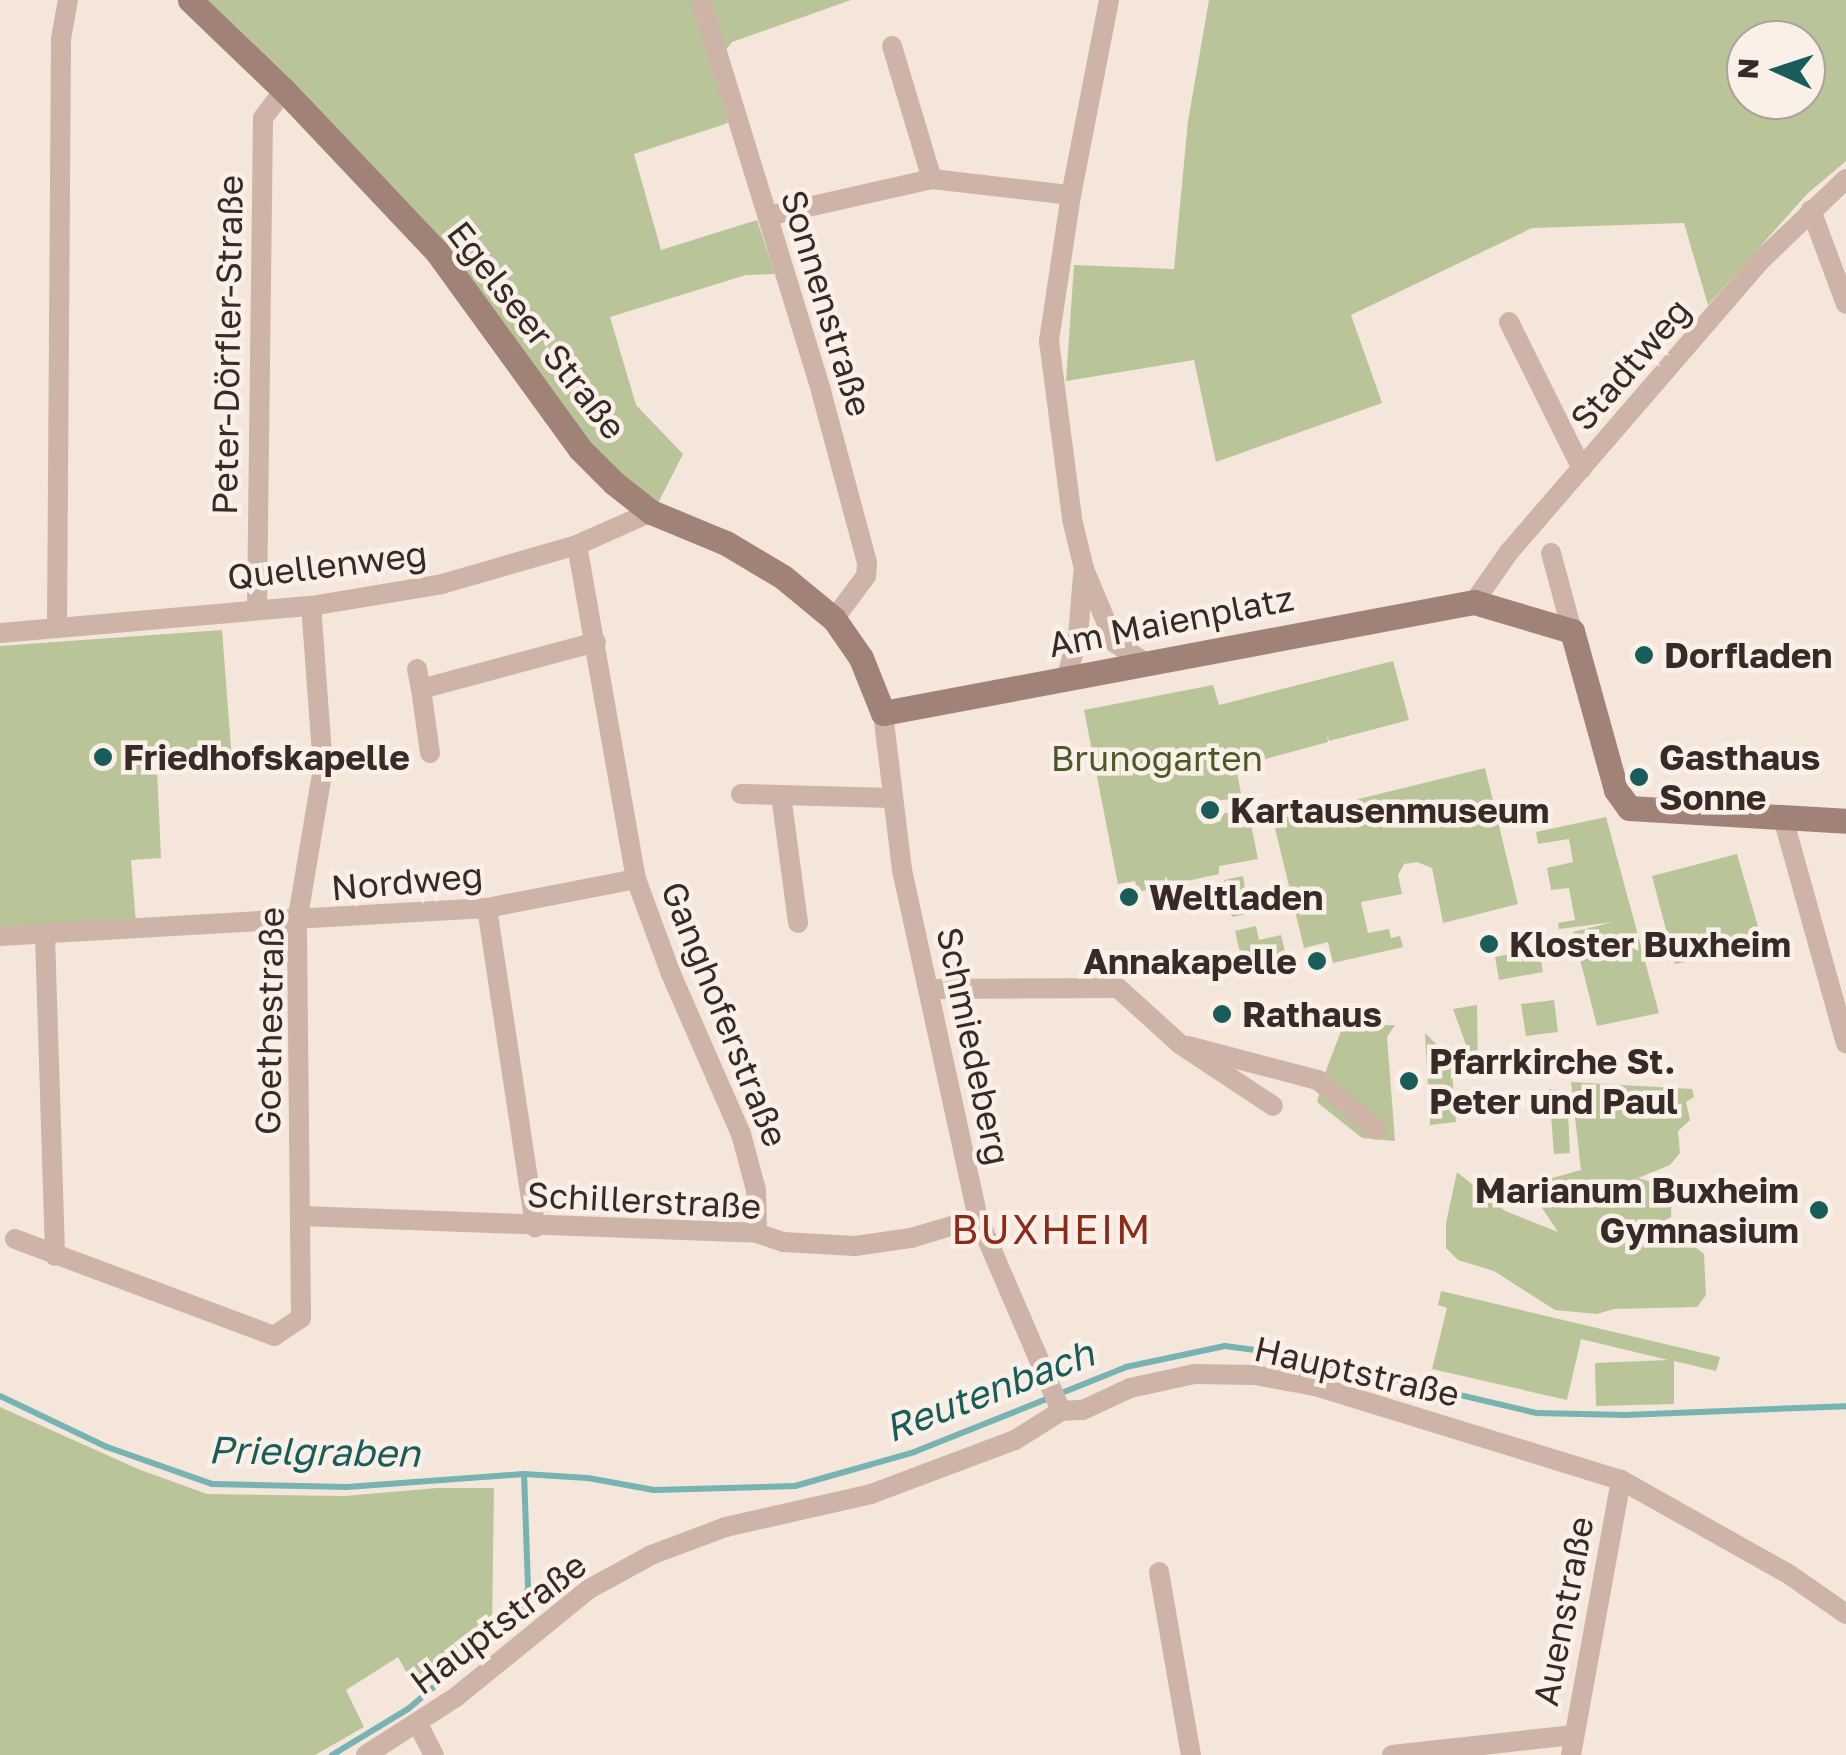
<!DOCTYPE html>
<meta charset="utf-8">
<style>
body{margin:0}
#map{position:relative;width:1846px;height:1755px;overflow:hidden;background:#f4e6db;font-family:"Golos Text",sans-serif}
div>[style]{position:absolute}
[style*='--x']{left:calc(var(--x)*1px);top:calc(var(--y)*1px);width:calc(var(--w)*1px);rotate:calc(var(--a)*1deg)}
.green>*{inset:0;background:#bac499}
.stream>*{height:6px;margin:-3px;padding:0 3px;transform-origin:3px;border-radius:3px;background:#77b3b0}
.street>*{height:20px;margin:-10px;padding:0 10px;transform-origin:10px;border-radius:10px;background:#cdb4a6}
.secondary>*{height:25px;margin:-12.5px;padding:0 12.5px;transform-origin:12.5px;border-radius:12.5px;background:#a18277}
.dots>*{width:28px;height:28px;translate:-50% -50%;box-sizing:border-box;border:5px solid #fbf0e7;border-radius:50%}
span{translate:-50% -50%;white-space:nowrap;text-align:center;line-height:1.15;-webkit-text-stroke:9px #fbf0e7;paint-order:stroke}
.street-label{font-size:35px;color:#382b27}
.poi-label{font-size:35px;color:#382b27;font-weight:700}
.left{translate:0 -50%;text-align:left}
.right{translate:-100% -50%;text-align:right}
.park-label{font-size:35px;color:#4b5829}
.water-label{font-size:38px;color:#195d5b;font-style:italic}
.quarter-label{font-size:40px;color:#8d2b1a;letter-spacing:2.5px}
.north{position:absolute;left:1726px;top:20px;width:100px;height:100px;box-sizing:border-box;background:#fbf0e7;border:2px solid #ada19a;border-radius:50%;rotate:273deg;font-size:28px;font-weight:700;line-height:40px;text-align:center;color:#382b27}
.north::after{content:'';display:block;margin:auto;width:35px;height:45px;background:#195d5b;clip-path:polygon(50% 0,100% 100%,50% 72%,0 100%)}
</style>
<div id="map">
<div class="green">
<i style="clip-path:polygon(208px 0,695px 0,728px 123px,634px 154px,661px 250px,757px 220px,775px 274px,746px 275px,610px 317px,636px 405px,683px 454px,657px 505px,587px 444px,450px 251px,295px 83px)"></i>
<i style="clip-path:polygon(707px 0,851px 0,732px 42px,722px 55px)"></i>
<i style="clip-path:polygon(evenodd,1209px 0,1846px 0,1846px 161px,1807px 194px,1708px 305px,1684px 223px,1532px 228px,1351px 315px,1382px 403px,1216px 462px,1194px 360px,1066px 381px,1074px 265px,1174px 269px,1188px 121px,1209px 0,1806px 40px,1806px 100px,1746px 100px,1746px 40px,1806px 40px)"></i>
<i style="clip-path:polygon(222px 630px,232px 761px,157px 769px,161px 858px,131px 860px,136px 924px,0 929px,0 646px)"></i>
<i style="clip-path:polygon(1393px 661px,1409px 720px,1329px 741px,1327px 733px,1328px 742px,1236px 767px,1242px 799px,1199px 801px,1203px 824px,1221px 821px,1220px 814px,1248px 809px,1258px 859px,1219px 866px,1219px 874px,1137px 892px,1135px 881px,1118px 884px,1084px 710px,1213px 685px,1219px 705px)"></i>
<i style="clip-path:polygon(1485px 768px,1518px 904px,1443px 923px,1432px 868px,1417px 862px,1404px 864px,1398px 875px,1402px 894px,1361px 902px,1368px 933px,1389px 929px,1391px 938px,1400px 936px,1403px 947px,1333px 963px,1328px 942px,1304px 948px,1273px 820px)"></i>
<i style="clip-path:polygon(1606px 817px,1659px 1013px,1597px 1026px,1573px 932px,1613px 922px,1559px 929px,1558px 923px,1575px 920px,1569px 888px,1551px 890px,1547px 868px,1573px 862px,1569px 839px,1538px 844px,1536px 832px)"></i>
<i style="clip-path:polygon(1737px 854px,1764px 947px,1675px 964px,1652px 876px)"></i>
<i style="clip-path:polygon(1243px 876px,1246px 893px,1269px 888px,1273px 908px,1232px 917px,1224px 880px)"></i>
<i style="clip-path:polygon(1256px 926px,1259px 940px,1281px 935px,1286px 956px,1243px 966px,1235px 931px)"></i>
<i style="clip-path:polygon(1539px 949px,1543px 972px,1499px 980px,1495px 957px)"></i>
<i style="clip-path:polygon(1554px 1000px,1558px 1032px,1526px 1036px,1521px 1004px)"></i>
<i style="clip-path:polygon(1477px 1005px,1478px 1078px,1453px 1009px)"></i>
<i style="clip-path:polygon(1395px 1025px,1387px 1037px,1395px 1141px,1362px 1138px,1317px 1102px,1325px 1073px,1343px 1026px)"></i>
<i style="clip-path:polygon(1425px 1033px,1451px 1059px,1456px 1122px,1430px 1125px)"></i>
<i style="clip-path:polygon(1571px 1082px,1692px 1089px,1694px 1097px,1686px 1102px,1690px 1120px,1678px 1131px,1680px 1153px,1670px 1165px,1638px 1178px,1651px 1182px,1663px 1176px,1672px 1193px,1671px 1217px,1662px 1222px,1670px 1240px,1681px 1236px,1704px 1254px,1706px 1295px,1697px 1307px,1614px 1309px,1597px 1314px,1555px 1310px,1494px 1271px,1458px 1260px,1446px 1248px,1446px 1223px,1457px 1172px,1505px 1211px,1558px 1232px,1527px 1185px,1581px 1170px)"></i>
<i style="clip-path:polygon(1549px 1089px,1567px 1093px,1570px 1153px,1554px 1154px)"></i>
<i style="clip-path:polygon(1441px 1291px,1720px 1357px,1716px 1371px,1674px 1361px,1674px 1404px,1596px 1406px,1595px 1363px,1668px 1360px,1581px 1339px,1567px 1400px,1432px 1369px,1447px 1308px,1438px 1305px)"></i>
<i style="clip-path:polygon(0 1407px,138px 1469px,207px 1494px,345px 1496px,437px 1488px,494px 1488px,492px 1628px,414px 1686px,398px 1657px,346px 1690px,364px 1727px,315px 1755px,0 1755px)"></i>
</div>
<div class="stream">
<i style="--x:0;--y:1396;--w:119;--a:25.5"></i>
<i style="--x:107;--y:1447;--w:111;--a:19.4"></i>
<i style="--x:212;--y:1484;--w:135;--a:1.3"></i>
<i style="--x:347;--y:1487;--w:177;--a:-4.2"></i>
<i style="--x:332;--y:1755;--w:89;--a:-31.2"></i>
<i style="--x:408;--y:1709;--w:147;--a:-40.3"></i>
<i style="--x:520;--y:1614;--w:28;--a:-73"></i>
<i style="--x:528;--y:1587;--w:113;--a:-92"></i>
<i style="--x:524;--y:1474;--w:64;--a:3.6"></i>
<i style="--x:588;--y:1478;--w:67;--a:10.3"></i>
<i style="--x:654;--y:1490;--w:141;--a:-1.6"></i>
<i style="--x:795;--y:1486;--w:124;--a:-15.9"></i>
<i style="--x:914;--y:1452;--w:228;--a:-21.8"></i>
<i style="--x:1126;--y:1367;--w:101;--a:-12"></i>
<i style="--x:1225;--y:1346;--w:61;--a:7.6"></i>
<i style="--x:1285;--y:1354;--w:259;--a:13.2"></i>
<i style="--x:1537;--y:1413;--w:88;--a:1.3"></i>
<i style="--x:1625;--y:1415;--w:221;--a:-2.3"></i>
</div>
<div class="street">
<i style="--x:701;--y:0;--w:409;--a:72.9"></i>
<i style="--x:821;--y:391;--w:178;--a:75"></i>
<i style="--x:867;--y:563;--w:13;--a:94"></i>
<i style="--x:866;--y:576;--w:54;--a:126.7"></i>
<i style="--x:1109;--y:0;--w:199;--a:101"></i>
<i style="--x:1071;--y:195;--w:148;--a:98.6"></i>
<i style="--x:1049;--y:341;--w:179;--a:82.6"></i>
<i style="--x:1072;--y:519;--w:51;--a:76.5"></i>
<i style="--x:1084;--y:569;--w:80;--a:67.3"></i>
<i style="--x:1115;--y:643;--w:33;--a:33"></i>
<i style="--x:892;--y:46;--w:139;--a:73.3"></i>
<i style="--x:1811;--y:210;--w:100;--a:69.6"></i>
<i style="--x:768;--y:216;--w:168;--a:-12.7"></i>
<i style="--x:932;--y:179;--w:140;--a:6.6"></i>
<i style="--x:1509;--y:322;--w:164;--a:63.6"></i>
<i style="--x:577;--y:545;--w:339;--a:80"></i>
<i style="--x:636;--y:879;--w:101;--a:69.8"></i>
<i style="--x:671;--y:974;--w:175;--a:66.4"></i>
<i style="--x:741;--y:1134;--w:58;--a:75"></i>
<i style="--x:756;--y:1190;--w:43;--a:88.7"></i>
<i style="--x:1551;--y:553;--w:81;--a:74.9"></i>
<i style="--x:1474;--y:602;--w:61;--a:-55"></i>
<i style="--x:1509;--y:552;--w:387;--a:-49.2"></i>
<i style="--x:1762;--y:259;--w:116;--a:-43.6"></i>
<i style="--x:257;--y:608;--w:490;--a:-89.3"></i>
<i style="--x:263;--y:118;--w:35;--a:-53"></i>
<i style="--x:57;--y:627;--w:588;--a:-89.61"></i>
<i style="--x:61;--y:39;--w:40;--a:-80"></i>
<i style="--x:0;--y:633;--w:312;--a:-5"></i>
<i style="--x:311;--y:606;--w:133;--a:-9.5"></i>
<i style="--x:442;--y:584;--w:141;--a:-16.1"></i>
<i style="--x:577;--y:545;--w:81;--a:-24"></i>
<i style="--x:417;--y:669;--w:20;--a:79"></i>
<i style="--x:1067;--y:676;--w:41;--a:-74.6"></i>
<i style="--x:1078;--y:636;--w:61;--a:-85.3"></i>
<i style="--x:883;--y:713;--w:158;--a:83.1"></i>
<i style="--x:902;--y:870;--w:356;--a:77.7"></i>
<i style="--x:978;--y:1218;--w:210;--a:66.7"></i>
<i style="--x:430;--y:753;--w:65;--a:-98"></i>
<i style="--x:421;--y:689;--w:181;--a:-15"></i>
<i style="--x:741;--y:794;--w:151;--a:1.5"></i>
<i style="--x:781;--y:795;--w:129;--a:82.4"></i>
<i style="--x:1783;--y:818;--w:234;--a:74.4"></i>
<i style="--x:487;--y:908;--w:323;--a:81.4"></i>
<i style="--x:45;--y:935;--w:321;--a:88.2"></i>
<i style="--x:0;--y:936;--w:488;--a:-3.3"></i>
<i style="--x:487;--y:908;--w:152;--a:-11"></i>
<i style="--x:930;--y:989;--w:188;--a:-0.3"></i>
<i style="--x:1118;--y:988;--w:85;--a:42.1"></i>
<i style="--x:1181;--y:1045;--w:110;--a:33.5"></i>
<i style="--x:1188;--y:1046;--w:134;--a:14.7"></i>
<i style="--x:1318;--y:1080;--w:77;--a:40.3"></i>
<i style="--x:302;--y:1216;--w:455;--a:2.1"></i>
<i style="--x:757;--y:1233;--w:28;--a:19"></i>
<i style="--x:783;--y:1242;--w:72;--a:3.2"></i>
<i style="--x:855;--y:1246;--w:57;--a:-8.1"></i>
<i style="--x:911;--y:1238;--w:70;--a:-16.6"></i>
<i style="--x:15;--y:1239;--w:277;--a:20.5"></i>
<i style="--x:274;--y:1336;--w:32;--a:-34"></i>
<i style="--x:301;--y:1318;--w:396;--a:-90.6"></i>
<i style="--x:297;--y:922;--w:156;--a:-80.4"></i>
<i style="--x:323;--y:768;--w:162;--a:-94.2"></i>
<i style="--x:1159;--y:1572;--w:186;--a:80.1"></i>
<i style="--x:418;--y:1724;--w:35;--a:63"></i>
<i style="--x:366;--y:1755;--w:107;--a:-32.8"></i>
<i style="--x:456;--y:1697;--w:171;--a:-39.1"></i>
<i style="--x:589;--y:1589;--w:71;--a:-28.7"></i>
<i style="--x:651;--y:1555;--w:80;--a:-20.5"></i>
<i style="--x:726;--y:1527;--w:149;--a:-12.8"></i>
<i style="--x:871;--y:1494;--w:154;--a:-20.6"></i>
<i style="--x:1015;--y:1440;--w:54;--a:-32.2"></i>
<i style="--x:1061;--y:1411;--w:22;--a:-3"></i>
<i style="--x:1083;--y:1410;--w:52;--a:-25.1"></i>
<i style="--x:1130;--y:1388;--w:66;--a:-12.3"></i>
<i style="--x:1194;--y:1374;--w:61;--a:0.9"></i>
<i style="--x:1255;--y:1375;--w:61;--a:10.4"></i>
<i style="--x:1315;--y:1386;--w:320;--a:17.1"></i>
<i style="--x:1621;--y:1480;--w:190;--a:29.3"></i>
<i style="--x:1787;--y:1573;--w:72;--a:34.8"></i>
<i style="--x:1392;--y:1755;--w:181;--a:-6.3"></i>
<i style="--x:1571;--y:1755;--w:280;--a:-79.7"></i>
</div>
<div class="secondary">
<i style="--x:190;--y:0;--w:130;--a:43.8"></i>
<i style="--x:284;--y:90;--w:223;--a:46.6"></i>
<i style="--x:437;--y:252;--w:243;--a:54"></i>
<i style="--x:580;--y:449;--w:48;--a:45"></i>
<i style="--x:614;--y:483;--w:47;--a:38.1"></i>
<i style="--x:651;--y:512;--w:81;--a:22.5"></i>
<i style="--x:726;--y:543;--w:66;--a:30.8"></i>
<i style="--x:783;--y:577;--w:66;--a:39.5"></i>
<i style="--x:834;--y:619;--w:47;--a:55.3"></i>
<i style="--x:861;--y:658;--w:59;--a:68.2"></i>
<i style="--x:883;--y:713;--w:601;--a:-10.64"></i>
<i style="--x:1474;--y:602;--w:102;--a:16.5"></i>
<i style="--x:1572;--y:631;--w:165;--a:74.5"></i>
<i style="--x:1616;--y:790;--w:22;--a:54"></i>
<i style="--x:1629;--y:808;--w:217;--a:3.4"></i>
</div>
<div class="dots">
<i style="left:1644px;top:655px;background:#195d5b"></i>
<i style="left:103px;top:757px;background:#195d5b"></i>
<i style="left:1639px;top:777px;background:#195d5b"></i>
<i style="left:1210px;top:810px;background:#195d5b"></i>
<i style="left:1129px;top:897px;background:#195d5b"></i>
<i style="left:1489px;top:944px;background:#195d5b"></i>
<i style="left:1317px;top:961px;background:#195d5b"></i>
<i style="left:1222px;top:1014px;background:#195d5b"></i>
<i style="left:1409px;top:1081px;background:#195d5b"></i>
<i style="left:1819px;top:1210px;background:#195d5b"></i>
</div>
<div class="street-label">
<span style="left:827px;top:303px;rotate:73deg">Sonnenstraße</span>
<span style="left:537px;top:330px;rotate:52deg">Egelseer Straße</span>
<span style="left:227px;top:345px;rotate:-89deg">Peter-Dörfler-Straße</span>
<span style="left:1630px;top:364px;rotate:-49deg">Stadtweg</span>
<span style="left:327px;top:565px;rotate:-7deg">Quellenweg</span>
<span style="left:1171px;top:621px;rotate:-11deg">Am Maienplatz</span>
<span style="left:407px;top:881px;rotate:-5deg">Nordweg</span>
<span style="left:725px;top:1014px;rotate:68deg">Ganghoferstraße</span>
<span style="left:269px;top:1021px;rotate:-89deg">Goethestraße</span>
<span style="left:974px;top:1046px;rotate:78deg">Schmiedeberg</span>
<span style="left:644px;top:1200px;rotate:3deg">Schillerstraße</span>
<span style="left:1357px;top:1371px;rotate:13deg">Hauptstraße</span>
<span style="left:1563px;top:1611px;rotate:-79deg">Auenstraße</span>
<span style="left:498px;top:1623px;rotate:-37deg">Hauptstraße</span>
</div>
<div class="poi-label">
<span class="left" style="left:1664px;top:655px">Dorfladen</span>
<span class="left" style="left:123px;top:757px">Friedhofskapelle</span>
<span class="left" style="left:1659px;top:777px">Gasthaus<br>Sonne</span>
<span class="left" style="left:1230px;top:810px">Kartausenmuseum</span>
<span class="left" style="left:1149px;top:897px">Weltladen</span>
<span class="left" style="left:1509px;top:944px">Kloster Buxheim</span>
<span class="right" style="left:1297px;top:961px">Annakapelle</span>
<span class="left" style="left:1242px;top:1014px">Rathaus</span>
<span class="left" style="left:1429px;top:1081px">Pfarrkirche St.<br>Peter und Paul</span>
<span class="right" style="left:1799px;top:1210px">Marianum Buxheim<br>Gymnasium</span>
</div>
<div class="park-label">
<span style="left:1157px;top:758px">Brunogarten</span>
</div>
<div class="water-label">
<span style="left:989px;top:1390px;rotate:-21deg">Reutenbach</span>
<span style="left:314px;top:1451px;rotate:1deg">Prielgraben</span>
</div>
<div class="quarter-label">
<span style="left:1052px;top:1229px">BUXHEIM</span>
</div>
<div class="north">N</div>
</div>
